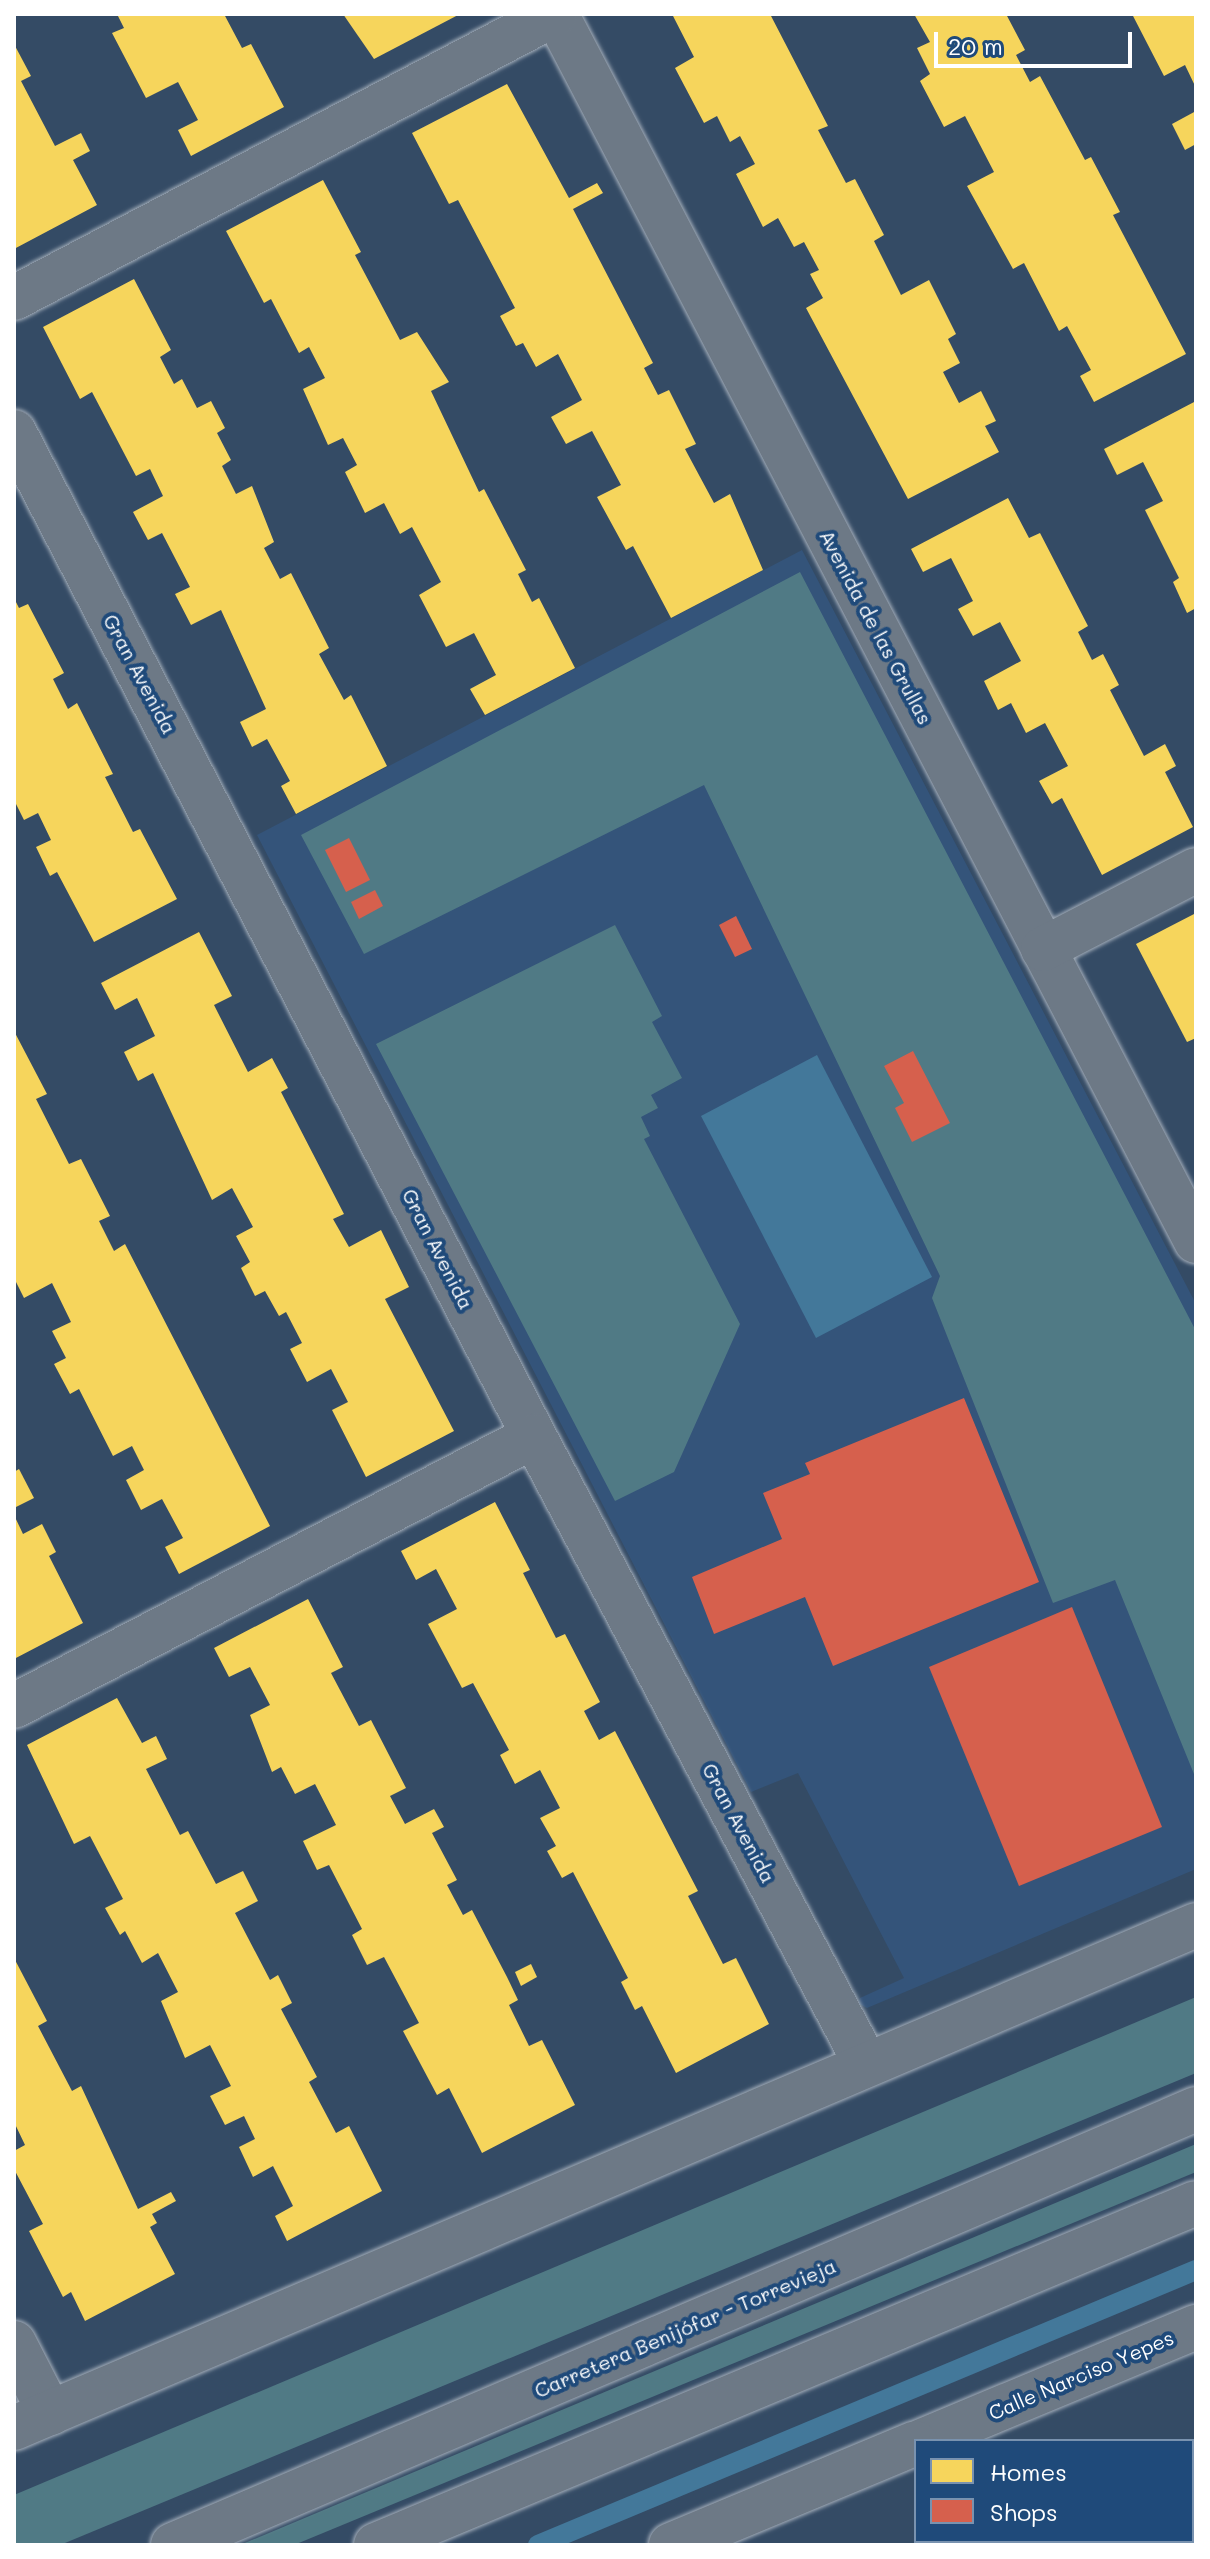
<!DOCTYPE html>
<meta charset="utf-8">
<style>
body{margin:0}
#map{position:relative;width:1210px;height:2559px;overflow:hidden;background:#344b65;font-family:Mali,sans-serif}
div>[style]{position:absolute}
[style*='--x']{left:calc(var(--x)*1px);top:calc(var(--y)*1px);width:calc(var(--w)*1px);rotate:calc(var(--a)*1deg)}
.built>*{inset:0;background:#34547a}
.green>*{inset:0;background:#507a85}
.water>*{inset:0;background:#43789a}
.homes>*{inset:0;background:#f6d55c}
.shops>*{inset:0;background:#d6604d}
.stream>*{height:20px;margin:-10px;padding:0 10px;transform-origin:10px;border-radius:10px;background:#43789a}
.roads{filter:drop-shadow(0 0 2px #a4aeba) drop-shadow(0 0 2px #a4aeba)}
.minor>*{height:44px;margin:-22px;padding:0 22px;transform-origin:22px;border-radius:22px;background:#6d7986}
.secondary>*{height:44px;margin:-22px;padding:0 22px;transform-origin:22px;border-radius:22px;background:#6d7986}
span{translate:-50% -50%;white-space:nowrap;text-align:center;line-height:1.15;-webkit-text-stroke:8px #1f4a7a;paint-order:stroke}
.street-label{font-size:20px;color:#fff}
.frame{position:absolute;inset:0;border:16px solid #fff;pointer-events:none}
.legend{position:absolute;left:914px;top:2439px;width:280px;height:104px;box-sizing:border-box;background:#1f4a7a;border:2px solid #7992af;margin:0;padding:10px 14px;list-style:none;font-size:24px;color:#fff}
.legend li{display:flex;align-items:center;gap:16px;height:40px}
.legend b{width:40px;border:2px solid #7992af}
.scale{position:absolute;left:934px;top:32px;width:198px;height:36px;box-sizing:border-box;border:4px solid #fff;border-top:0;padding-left:10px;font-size:24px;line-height:28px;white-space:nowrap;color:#fff;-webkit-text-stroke:6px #1f4a7a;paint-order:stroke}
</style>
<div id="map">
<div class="built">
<i style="clip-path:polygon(802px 550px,1196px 1304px,1196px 1869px,867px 2008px,859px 2004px,860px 1998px,904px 1978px,798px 1773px,751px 1792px,257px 835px)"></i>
</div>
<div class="green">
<i style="clip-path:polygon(800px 572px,1196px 1331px,1196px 1779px,1115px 1580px,1053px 1603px,932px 1298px,940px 1276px,704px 785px,364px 954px,301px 835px)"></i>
<i style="clip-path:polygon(615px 925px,662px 1016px,652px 1022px,682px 1078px,651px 1095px,658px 1108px,641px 1117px,650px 1136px,644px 1139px,740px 1324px,674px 1472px,615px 1501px,376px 1044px)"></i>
<i style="clip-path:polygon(1196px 1997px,1196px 2073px,65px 2543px,14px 2545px,14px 2495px)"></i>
<i style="clip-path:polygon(1196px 2144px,1196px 2172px,294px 2545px,240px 2545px)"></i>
</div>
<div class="water">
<i style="clip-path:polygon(817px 1055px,932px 1277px,816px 1338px,701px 1116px)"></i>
</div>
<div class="homes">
<i style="clip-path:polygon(117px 14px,224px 14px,242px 48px,251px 44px,284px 107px,191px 156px,178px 130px,198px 120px,178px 82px,146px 98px,112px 33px,124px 28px)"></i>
<i style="clip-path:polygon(343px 14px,460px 14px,374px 59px)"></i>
<i style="clip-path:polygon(672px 14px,770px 14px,828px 126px,818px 130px,846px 183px,855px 179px,884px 235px,874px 241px,901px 295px,929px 280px,956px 334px,948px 339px,960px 363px,943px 372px,959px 403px,981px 391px,996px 421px,985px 426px,999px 452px,908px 499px,806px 308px,823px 298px,810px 274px,819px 270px,804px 242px,794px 247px,778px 218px,763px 227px,736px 174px,755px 164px,740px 136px,730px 142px,717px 116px,704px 123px,675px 68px,694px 57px)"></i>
<i style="clip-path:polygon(914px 14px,1006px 14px,1025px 50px,1016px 55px,1030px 82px,1040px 76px,1085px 160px,1091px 157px,1120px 212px,1113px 215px,1186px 354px,1094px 402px,1080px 376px,1091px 370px,1067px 326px,1059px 331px,1024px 263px,1013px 269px,967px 186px,994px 172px,965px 116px,944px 127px,920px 81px,930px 74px,917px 48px,930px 42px)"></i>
<i style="clip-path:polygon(1132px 14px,1196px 14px,1196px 88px,1185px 65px,1164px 76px)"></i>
<i style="clip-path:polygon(14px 44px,31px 76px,21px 81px,55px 146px,81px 133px,90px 151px,73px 160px,97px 205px,14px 249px)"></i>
<i style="clip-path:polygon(507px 84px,569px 198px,597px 183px,603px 193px,573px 209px,653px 363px,644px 368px,658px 395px,669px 390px,696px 444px,685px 449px,714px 503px,730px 494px,763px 570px,671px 618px,633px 546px,626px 550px,597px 497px,621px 485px,592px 431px,566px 444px,551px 417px,582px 400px,558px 354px,536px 367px,523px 343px,516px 346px,500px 316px,515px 308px,458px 200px,449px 204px,412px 133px)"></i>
<i style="clip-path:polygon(1196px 111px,1196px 144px,1185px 150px,1172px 124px)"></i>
<i style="clip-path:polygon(323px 180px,361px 252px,355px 255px,400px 340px,417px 332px,449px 382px,431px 391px,479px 492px,484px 489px,526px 570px,518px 574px,532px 602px,539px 598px,575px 668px,485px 715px,470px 689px,496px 675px,474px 633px,446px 647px,419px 595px,441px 582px,412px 527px,400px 534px,384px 503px,365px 513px,345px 472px,357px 465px,343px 438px,328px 445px,303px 389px,325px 378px,309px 347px,299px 353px,271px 299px,264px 303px,226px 231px)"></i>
<i style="clip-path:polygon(134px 279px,171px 350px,160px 357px,174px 384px,182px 379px,197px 408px,211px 401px,225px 428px,217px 433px,231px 460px,222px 466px,236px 494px,252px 486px,274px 542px,264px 548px,280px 579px,291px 573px,329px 648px,319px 654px,344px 700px,351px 695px,387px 766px,296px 814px,281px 786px,290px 781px,267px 739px,252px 747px,240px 722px,266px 709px,221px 610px,191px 625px,175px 594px,190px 587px,162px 533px,148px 540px,133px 512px,163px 496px,150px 469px,136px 476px,92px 392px,80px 399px,43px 327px)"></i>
<i style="clip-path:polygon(1196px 401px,1196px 608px,1187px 613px,1173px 582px,1179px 578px,1145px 510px,1163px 501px,1143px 462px,1117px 475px,1104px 449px)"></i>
<i style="clip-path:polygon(1008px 498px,1029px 538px,1040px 533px,1088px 626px,1078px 632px,1092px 660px,1103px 654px,1119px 685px,1110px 690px,1144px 756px,1165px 744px,1176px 766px,1165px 772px,1193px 827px,1102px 875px,1062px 798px,1052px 804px,1039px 781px,1068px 766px,1045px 723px,1026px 733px,1011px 703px,998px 710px,984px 681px,1021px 661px,1000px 622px,973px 636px,958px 609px,973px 601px,951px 558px,923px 572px,911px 549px)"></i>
<i style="clip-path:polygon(14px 598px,19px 608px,28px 604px,64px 673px,53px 679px,68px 709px,77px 703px,113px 774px,105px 777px,133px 832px,140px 829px,177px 899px,94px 942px,57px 872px,50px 876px,36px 847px,51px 840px,38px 813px,24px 820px,14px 800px)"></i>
<i style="clip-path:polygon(1196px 913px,1196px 1038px,1187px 1042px,1136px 944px)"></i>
<i style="clip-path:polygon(199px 932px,232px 996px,214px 1005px,248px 1072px,272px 1058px,288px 1088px,281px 1092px,344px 1214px,333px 1219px,349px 1247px,381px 1230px,409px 1287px,385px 1299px,454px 1431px,366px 1477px,332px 1410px,348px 1402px,331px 1369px,307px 1382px,290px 1349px,302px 1343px,286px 1312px,279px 1316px,265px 1291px,255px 1296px,241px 1268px,250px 1262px,236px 1236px,253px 1227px,232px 1188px,212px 1200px,153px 1073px,138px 1081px,124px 1052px,155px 1036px,137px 998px,115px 1010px,101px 983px)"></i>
<i style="clip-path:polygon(14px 1031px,47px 1094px,36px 1099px,69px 1164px,81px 1159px,110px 1216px,99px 1221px,114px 1251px,125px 1244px,270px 1526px,179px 1574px,165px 1547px,183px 1538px,162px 1499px,141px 1510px,126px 1480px,144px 1470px,132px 1446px,113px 1456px,79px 1389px,70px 1394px,54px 1364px,66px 1358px,52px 1331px,71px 1322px,52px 1283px,24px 1298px,14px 1278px)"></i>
<i style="clip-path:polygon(19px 1469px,34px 1498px,14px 1508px,14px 1472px)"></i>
<i style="clip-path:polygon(495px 1502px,530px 1570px,523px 1573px,556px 1638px,565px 1634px,600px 1702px,584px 1711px,599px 1740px,615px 1731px,698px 1891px,688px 1896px,723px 1964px,736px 1958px,769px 2024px,676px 2073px,642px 2006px,635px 2010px,621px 1982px,628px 1978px,573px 1872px,562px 1878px,547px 1851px,556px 1846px,540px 1818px,560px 1808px,540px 1770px,515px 1784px,500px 1755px,509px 1750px,473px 1683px,462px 1688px,428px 1624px,457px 1609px,436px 1569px,416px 1580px,401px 1551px)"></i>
<i style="clip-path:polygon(14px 1515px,23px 1534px,42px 1524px,56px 1552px,49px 1556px,83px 1623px,14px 1659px)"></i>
<i style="clip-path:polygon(308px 1599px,343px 1667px,331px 1673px,359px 1726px,371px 1720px,406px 1788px,390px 1796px,405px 1824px,434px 1809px,444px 1827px,432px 1833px,457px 1880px,447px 1885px,463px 1915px,472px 1910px,507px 1977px,518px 2000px,509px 2005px,529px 2046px,542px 2040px,575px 2105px,482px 2153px,449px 2088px,437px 2095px,403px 2031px,419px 2023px,384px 1957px,367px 1965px,352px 1935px,362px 1929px,329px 1865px,317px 1870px,303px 1841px,336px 1825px,315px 1784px,295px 1794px,281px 1767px,272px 1772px,250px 1715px,270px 1705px,250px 1667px,229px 1677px,214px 1648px)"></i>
<i style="clip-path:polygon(117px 1698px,142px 1743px,156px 1736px,167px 1759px,146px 1769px,180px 1835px,188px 1831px,216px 1884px,243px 1871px,258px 1901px,235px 1913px,270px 1980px,278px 1975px,292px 2003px,281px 2009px,317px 2077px,309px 2082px,336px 2133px,349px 2126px,382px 2191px,287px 2241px,275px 2216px,293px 2206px,273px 2166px,253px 2177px,239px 2147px,255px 2139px,244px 2116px,225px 2125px,210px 2096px,231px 2086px,210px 2045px,185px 2058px,161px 2001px,178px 1992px,158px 1953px,142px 1963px,125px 1931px,120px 1935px,105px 1908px,123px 1899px,90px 1836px,74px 1844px,27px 1745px)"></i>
<i style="clip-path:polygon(14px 1958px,47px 2021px,38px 2026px,72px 2091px,81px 2086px,138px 2209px,171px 2192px,176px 2201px,152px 2214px,157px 2223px,150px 2227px,175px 2274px,85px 2321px,71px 2292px,63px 2297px,29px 2231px,43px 2224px,14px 2169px,14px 2151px,25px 2145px,14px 2122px)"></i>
<i style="clip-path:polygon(531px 1964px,537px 1977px,521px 1986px,515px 1972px)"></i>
<i style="clip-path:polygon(1196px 2517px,1196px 2545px,1192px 2545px,1192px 2518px)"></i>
</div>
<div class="shops">
<i style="clip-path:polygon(349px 838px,370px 880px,346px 892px,325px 850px)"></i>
<i style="clip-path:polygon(375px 890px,383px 906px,359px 919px,351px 902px)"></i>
<i style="clip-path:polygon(736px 916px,752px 949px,735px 957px,719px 925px)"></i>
<i style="clip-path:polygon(913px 1051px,950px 1123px,912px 1142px,895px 1108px,904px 1103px,884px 1066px)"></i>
<i style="clip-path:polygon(964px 1398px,1039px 1582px,833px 1666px,805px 1597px,714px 1634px,692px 1577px,782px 1539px,763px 1493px,810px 1474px,805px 1463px)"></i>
<i style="clip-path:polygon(1072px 1607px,1162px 1827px,1019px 1886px,929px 1667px)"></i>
</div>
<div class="stream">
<i style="--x:538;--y:2545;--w:713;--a:-22.68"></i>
</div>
<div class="roads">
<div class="minor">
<i style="--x:556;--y:14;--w:1384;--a:62.45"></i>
<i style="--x:14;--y:298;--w:611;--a:-27.7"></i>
<i style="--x:14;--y:432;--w:1131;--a:62.62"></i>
<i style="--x:534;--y:1436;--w:710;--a:62.14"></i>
<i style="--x:1043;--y:949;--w:172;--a:-27.3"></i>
<i style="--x:14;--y:1706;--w:586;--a:-27.44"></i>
<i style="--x:14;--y:2343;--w:79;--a:62.8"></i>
<i style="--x:14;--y:2428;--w:1285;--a:-23.05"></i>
<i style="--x:922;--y:2441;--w:297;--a:-22.6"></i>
<i style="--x:671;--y:2545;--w:265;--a:-22.6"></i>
</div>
<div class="secondary">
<i style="--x:173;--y:2545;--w:1112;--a:-23.08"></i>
<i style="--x:376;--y:2545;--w:888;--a:-22.64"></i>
</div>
</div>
<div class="street-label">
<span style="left:876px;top:627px;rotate:62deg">Avenida de las Grullas</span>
<span style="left:140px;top:674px;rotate:62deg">Gran Avenida</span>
<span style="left:438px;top:1249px;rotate:63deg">Gran Avenida</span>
<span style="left:739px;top:1823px;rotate:62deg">Gran Avenida</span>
<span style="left:685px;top:2328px;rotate:-23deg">Carretera Benijófar - Torrevieja</span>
<span style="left:1081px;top:2375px;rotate:-23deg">Calle Narciso Yepes</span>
</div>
<div class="frame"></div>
<ul class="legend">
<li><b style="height:22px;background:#f6d55c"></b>Homes</li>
<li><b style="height:22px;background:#d6604d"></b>Shops</li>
</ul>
<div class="scale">20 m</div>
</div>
